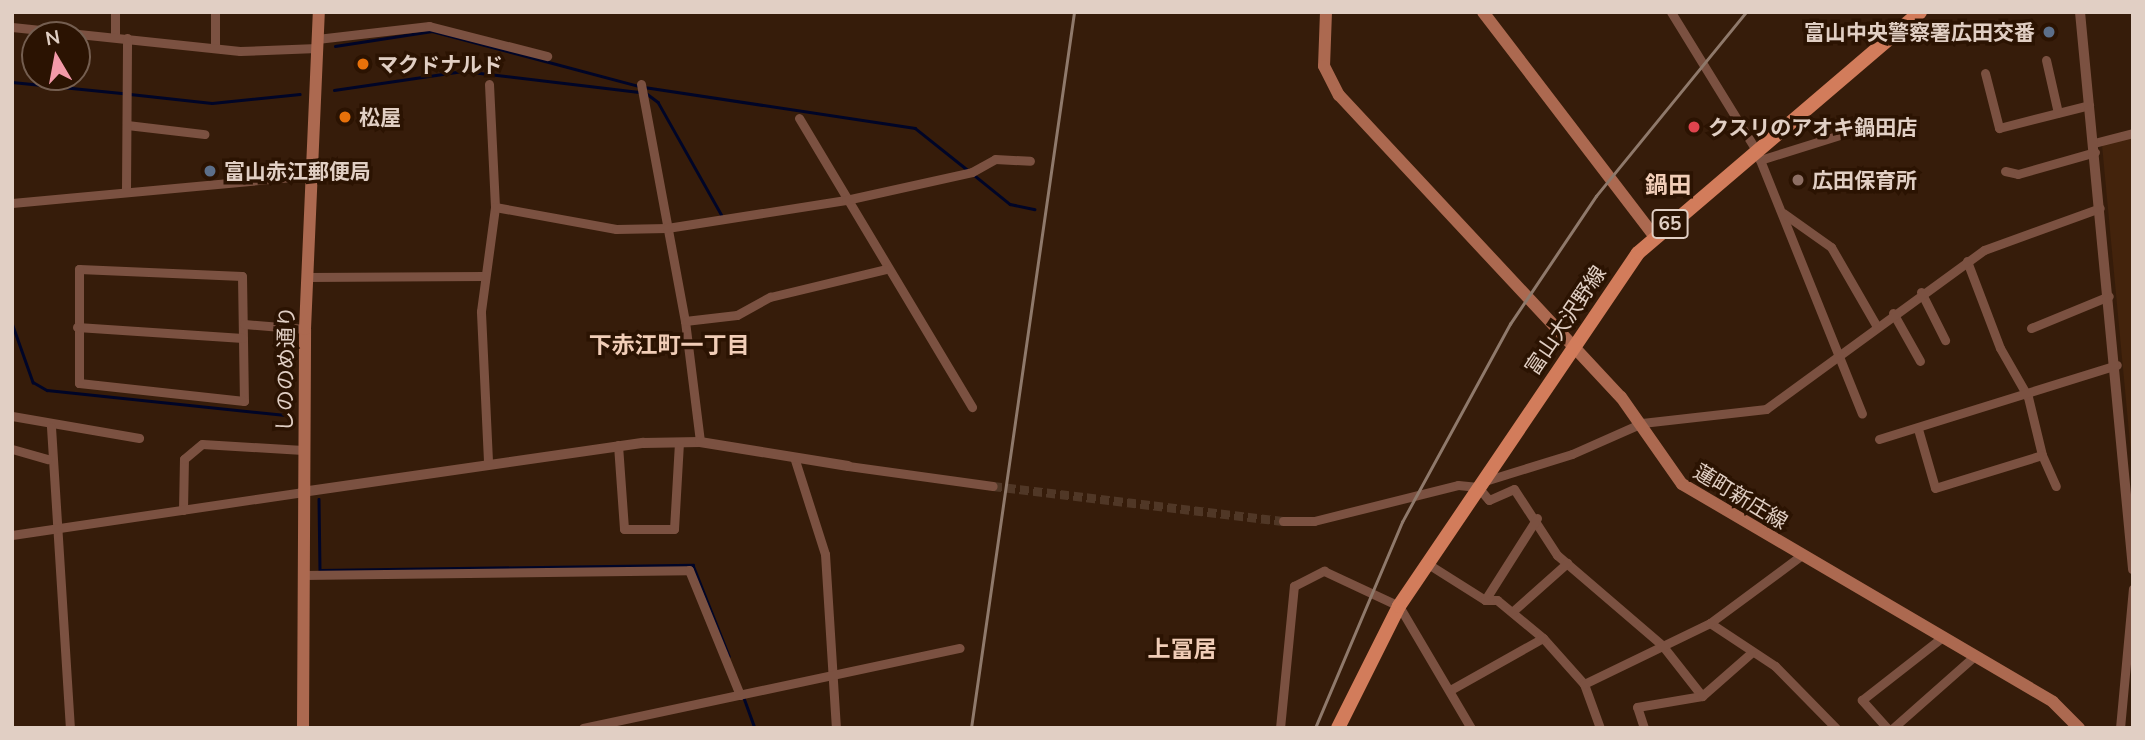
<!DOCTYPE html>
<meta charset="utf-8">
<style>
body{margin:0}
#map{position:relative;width:2145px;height:740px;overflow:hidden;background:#361c0a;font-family:Mulish,"Noto Sans JP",sans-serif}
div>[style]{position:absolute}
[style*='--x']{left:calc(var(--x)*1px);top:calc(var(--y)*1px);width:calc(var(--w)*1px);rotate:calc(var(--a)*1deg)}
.built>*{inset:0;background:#43230c}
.stream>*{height:2.5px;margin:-1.25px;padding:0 1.25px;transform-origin:1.25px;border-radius:1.25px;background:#000527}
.minor-tunnel>*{height:9px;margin-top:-4.5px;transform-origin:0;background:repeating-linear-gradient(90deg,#503726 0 9px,transparent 0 13.5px)}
.minor>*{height:9px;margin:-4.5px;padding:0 4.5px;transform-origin:4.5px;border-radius:4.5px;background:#7b5141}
.tertiary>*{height:10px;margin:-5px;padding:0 5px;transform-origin:5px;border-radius:5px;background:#7b5141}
.secondary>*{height:12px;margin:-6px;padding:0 6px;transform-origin:6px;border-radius:6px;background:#ac6950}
.primary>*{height:14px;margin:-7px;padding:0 7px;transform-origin:7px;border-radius:7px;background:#d27c5b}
.rail>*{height:2.5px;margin:-1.25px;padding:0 1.25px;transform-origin:1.25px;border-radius:1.25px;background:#8f796b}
.dots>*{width:19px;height:19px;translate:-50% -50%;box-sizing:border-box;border:4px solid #2b1302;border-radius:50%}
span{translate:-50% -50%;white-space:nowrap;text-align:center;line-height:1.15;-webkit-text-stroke:7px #2b1302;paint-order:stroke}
.shield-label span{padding:2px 5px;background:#2b1302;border:2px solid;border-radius:5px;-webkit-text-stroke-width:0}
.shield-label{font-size:19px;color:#e1cfc4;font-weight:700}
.poi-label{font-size:21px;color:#e1cfc4;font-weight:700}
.right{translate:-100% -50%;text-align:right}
.left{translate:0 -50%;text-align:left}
.street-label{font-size:21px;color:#e1cfc4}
.neighbourhood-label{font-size:23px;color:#f1cdb7;font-weight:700}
.frame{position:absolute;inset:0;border:14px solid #e1cfc4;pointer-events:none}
.north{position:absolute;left:21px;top:21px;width:70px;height:70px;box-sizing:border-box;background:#2b1302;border:2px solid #745e50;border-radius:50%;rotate:350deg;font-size:19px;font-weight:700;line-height:28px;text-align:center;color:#e1cfc4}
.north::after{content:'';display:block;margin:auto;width:24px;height:32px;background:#f39aa9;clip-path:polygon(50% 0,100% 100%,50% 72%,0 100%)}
</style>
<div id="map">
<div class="built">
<i style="clip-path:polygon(2133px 137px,2133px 464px,2132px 464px,2102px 145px)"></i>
</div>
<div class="stream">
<i style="--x:335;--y:46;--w:98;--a:-8.8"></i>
<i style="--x:432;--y:31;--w:213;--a:14.9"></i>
<i style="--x:12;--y:82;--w:112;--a:5.7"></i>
<i style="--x:644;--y:87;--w:274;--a:8.6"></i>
<i style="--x:915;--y:128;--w:69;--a:38.5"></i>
<i style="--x:334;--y:90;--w:130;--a:-8.4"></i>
<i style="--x:463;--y:71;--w:177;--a:6.8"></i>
<i style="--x:646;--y:93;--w:15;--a:37"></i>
<i style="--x:658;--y:102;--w:129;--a:60.6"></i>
<i style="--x:130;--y:94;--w:82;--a:6.3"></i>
<i style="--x:212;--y:103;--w:88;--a:-5.8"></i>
<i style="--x:974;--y:175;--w:46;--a:38.9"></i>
<i style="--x:1010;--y:204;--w:25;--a:12"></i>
<i style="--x:12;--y:323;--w:63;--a:70.4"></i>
<i style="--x:33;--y:382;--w:16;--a:30"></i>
<i style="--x:47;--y:390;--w:237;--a:6"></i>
<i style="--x:319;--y:499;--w:71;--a:89.2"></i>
<i style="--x:320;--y:570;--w:373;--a:-0.8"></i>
<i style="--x:693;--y:565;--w:98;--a:68.4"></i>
<i style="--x:744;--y:698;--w:32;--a:70"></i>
</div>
<div class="minor-tunnel">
<i style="--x:993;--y:486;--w:292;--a:6.9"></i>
</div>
<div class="minor">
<i style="--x:115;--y:12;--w:24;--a:90"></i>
<i style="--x:215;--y:12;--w:36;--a:90"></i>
<i style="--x:1671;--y:12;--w:162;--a:58.4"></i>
<i style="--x:1756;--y:150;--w:284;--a:68.1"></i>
<i style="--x:12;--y:27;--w:229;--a:6"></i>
<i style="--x:240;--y:51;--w:77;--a:-2.2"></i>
<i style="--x:317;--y:39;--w:113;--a:-6.6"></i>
<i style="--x:429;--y:26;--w:122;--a:14.3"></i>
<i style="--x:2046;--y:60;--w:54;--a:77.2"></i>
<i style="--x:1985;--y:73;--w:57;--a:75.7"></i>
<i style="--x:1999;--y:128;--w:93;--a:-14.3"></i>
<i style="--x:489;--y:84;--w:123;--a:87.2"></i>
<i style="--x:641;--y:84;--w:241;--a:79.5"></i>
<i style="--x:685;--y:321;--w:122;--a:82.9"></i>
<i style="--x:799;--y:118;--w:337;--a:59.1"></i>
<i style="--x:127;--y:125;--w:78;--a:6.7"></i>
<i style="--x:2094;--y:143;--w:40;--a:-14.4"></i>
<i style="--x:1760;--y:160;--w:87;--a:-17.4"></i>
<i style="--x:2005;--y:171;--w:13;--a:13"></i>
<i style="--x:2018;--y:174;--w:80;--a:-15.9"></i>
<i style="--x:126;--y:190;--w:152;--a:-89.6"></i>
<i style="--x:12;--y:203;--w:301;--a:-5.3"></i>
<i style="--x:1783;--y:213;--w:59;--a:35.3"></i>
<i style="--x:1831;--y:247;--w:90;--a:60"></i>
<i style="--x:79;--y:269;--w:163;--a:2.5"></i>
<i style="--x:242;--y:276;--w:125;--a:89.1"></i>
<i style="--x:244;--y:401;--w:166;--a:-173.8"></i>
<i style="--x:79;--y:383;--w:114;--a:-90"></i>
<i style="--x:307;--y:277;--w:177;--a:-0.3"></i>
<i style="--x:1921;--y:292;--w:54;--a:63.4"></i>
<i style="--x:1893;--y:313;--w:55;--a:60.6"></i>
<i style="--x:685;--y:321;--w:52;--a:-6.6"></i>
<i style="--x:737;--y:315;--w:38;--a:-29"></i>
<i style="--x:770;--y:297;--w:119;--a:-13.6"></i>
<i style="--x:244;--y:324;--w:61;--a:4.7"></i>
<i style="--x:77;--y:327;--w:166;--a:3.8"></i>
<i style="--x:2031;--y:328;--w:84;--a:-22.3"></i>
<i style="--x:12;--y:416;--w:129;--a:9.8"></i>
<i style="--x:51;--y:427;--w:302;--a:86.4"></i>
<i style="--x:1918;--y:429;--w:61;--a:73.9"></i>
<i style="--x:1935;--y:488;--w:112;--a:-17.1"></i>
<i style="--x:2042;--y:455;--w:60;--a:-103.6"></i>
<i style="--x:2028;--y:397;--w:56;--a:-119.7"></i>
<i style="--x:2000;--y:348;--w:93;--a:-110.8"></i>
<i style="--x:1879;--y:439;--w:249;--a:-17.3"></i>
<i style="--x:618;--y:445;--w:84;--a:85.9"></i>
<i style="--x:624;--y:529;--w:50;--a:0"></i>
<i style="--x:674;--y:529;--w:86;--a:-86.7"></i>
<i style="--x:12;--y:449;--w:37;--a:16"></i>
<i style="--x:2042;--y:455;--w:34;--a:66"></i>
<i style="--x:794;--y:457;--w:102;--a:72.3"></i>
<i style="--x:825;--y:554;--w:174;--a:86.4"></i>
<i style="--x:488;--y:461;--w:150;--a:-92.7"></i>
<i style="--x:481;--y:311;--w:105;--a:-82.3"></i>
<i style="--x:495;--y:207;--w:123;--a:10.3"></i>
<i style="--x:616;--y:229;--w:51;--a:-1.1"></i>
<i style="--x:667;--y:228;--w:181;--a:-8.9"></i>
<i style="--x:846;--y:200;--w:129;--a:-12.5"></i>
<i style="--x:972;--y:172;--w:26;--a:-29"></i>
<i style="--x:995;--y:159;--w:35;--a:3"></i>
<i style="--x:848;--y:466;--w:146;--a:7.9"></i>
<i style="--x:1488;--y:480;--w:88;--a:-17.2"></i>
<i style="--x:1572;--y:454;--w:77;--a:-23.9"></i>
<i style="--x:1642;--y:423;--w:125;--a:-6.4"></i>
<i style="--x:1766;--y:409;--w:270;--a:-36.1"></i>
<i style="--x:1984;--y:250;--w:123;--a:-19.9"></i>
<i style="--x:183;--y:510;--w:51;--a:-88.9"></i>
<i style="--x:184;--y:459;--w:23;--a:-40"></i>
<i style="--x:202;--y:444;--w:101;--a:3.4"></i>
<i style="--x:1283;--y:521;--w:31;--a:0"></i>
<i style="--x:1314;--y:521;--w:148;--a:-14"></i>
<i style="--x:1458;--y:485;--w:20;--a:6"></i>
<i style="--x:1478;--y:487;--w:17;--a:50"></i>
<i style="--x:1489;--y:500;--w:27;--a:-24"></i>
<i style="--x:1514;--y:489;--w:79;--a:56.9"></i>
<i style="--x:1557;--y:555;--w:138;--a:40.6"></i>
<i style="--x:1662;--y:645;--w:65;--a:51.9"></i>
<i style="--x:12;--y:535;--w:293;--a:-8.4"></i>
<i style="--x:1428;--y:564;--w:67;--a:32.3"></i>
<i style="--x:1485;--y:600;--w:12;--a:0"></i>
<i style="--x:1497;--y:600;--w:60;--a:39.6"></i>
<i style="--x:1543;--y:638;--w:62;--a:48.3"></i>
<i style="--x:1584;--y:684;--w:47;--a:70"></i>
<i style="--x:303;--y:575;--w:386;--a:-0.7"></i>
<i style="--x:689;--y:570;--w:135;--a:67.8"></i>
<i style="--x:1485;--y:600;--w:97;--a:-57.6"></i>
<i style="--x:1512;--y:612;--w:74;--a:-41.7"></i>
<i style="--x:1710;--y:623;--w:78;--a:33.5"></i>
<i style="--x:1775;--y:666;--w:87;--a:45.5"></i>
<i style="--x:1584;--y:684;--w:140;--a:-25.8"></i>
<i style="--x:1710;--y:623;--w:114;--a:-36.5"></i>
<i style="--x:1452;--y:689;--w:104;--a:-29.3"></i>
<i style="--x:583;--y:728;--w:385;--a:-12"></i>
<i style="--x:1280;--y:728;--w:143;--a:-84.4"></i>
<i style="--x:1294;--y:586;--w:34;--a:-27"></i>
<i style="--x:1324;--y:571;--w:83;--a:25"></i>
<i style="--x:1399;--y:606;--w:142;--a:59.5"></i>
<i style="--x:1644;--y:728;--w:22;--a:-108"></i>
<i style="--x:1637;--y:707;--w:66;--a:-9.6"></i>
<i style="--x:1702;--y:696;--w:65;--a:-41.3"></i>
<i style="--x:1887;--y:728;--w:38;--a:-132"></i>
<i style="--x:1862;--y:700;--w:99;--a:-38"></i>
<i style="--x:1893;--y:728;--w:106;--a:-41.5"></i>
<i style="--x:2120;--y:728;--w:140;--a:-84.7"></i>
</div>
<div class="tertiary">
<i style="--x:2080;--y:12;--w:560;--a:84.56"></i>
<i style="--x:302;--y:492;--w:345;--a:-8.2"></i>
<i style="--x:643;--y:443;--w:57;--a:-1"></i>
<i style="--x:700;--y:442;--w:150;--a:9.2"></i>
</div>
<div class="secondary">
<i style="--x:1326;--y:12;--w:54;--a:92.1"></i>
<i style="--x:1324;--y:66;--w:33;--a:63"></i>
<i style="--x:1339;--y:95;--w:413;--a:47"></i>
<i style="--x:1621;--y:397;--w:106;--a:55"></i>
<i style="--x:1682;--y:484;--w:430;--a:30.4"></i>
<i style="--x:2053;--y:702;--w:37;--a:45"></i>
<i style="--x:1483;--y:12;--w:283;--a:52.6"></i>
<i style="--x:303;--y:728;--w:399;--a:-89.7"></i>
<i style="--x:305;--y:329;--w:317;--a:-87.5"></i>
</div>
<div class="primary">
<i style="--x:1338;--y:728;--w:136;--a:-63.4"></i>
<i style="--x:1399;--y:606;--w:426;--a:-55.9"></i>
<i style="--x:1638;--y:253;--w:371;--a:-40.5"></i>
</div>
<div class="rail">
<i style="--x:971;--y:728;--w:723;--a:-81.81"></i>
<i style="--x:1315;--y:728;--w:224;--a:-67.1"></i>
<i style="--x:1402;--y:522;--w:226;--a:-61.4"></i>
<i style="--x:1510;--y:324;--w:154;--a:-56.1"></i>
<i style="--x:1596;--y:196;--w:237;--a:-50.8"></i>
</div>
<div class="dots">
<i style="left:2049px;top:32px;background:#5c6f8a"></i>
<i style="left:363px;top:64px;background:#e8710a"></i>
<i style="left:345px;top:117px;background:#e8710a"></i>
<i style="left:1694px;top:127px;background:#e0444e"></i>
<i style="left:210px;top:171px;background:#5c6f8a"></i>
<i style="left:1798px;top:180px;background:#8d6e63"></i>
</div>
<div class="shield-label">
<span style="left:1670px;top:224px">65</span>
</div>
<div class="poi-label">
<span class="right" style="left:2035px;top:32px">富山中央警察署広田交番</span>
<span class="left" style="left:377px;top:64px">マクドナルド</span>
<span class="left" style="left:359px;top:117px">松屋</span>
<span class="left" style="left:1708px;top:127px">クスリのアオキ鍋田店</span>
<span class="left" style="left:224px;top:171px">富山赤江郵便局</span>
<span class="left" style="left:1812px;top:180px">広田保育所</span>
</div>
<div class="street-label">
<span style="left:1565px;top:320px;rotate:-56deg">富山大沢野線</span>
<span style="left:285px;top:369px;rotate:-89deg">しののめ通り</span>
<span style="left:1741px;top:496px;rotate:31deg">蓮町新庄線</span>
</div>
<div class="neighbourhood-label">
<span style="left:1668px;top:185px">鍋田</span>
<span style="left:669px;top:345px">下赤江町一丁目</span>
<span style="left:1182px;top:649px">上冨居</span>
</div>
<div class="frame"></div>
<div class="north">N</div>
</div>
